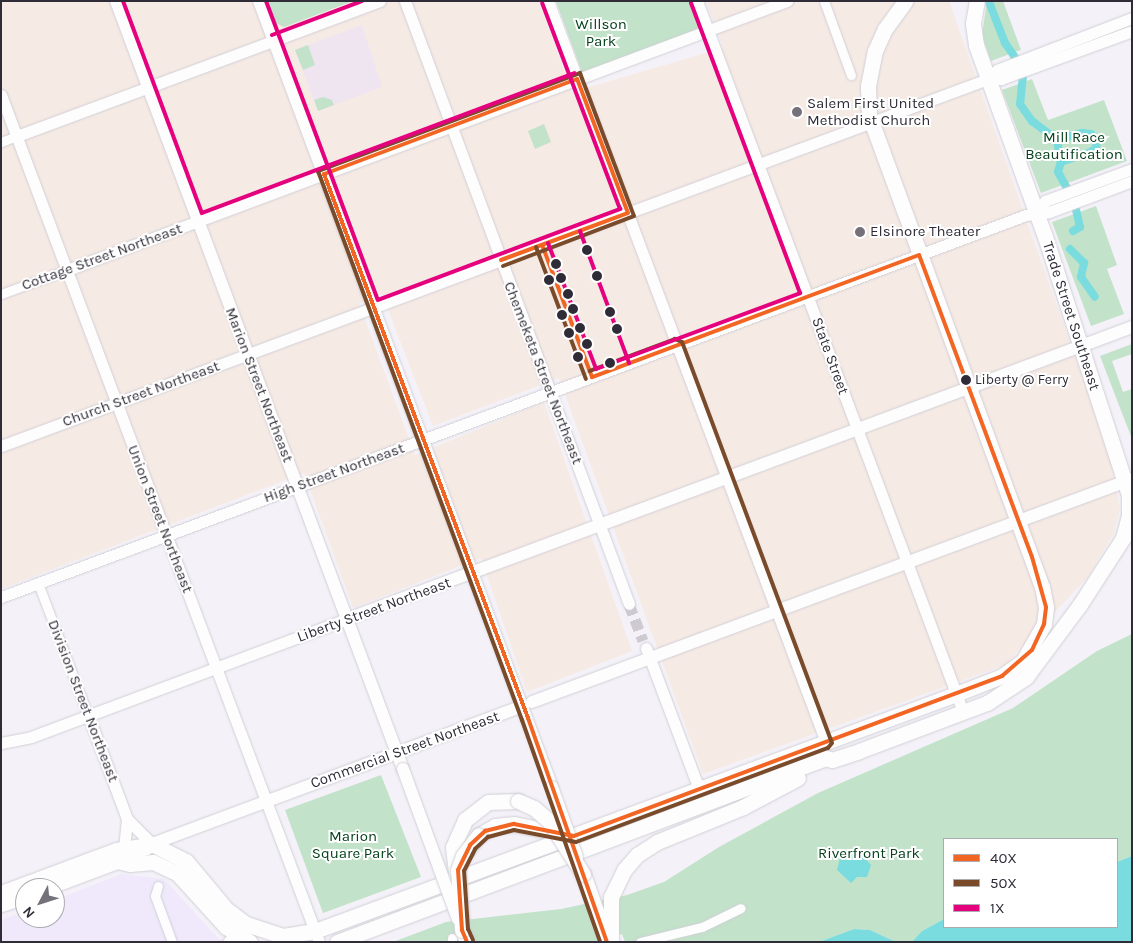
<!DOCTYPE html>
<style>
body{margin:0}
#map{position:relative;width:1133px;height:943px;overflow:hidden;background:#f4f2f8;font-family:Karla,sans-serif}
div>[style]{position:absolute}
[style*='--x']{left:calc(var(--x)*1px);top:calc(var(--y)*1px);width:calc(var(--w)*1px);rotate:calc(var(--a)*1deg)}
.commercial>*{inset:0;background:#f6eae4}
.built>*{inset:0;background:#efe9fb}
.education>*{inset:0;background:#efe5f1}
.green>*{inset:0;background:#c2e2c9}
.water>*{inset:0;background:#7adcde}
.canal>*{height:8px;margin:-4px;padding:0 4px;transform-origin:4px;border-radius:4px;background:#7adcde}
.secondary-tunnel>*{height:11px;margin-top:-5.5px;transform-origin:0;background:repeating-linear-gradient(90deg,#cdcad1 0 11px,transparent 0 16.5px)}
.roads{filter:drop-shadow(0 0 1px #d1cfd6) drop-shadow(0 0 1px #d1cfd6)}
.street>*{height:9px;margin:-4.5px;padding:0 4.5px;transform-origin:4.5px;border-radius:4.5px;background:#fdfdfe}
.secondary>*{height:11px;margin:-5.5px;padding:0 5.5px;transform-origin:5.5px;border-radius:5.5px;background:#fdfdfe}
.primary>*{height:12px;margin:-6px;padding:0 6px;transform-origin:6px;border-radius:6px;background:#fdfdfe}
.highway>*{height:15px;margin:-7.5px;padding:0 7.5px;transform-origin:7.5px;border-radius:7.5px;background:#fdfdfe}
.bridges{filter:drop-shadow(0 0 1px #d1cfd6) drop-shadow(0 0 1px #d1cfd6)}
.primary-bridge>*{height:12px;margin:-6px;padding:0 6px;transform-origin:6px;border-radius:6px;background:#fdfdfe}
.highway-bridge>*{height:15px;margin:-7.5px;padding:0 7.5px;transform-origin:7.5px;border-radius:7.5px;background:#fdfdfe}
.bus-1>*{height:4px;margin:-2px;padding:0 2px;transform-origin:2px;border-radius:2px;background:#f26522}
.bus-2>*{height:4px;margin:-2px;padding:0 2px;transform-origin:2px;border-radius:2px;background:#7a4b2a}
.bus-3>*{height:4px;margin:-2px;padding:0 2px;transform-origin:2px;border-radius:2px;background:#e5007d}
.dots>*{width:14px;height:14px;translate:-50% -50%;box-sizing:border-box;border:2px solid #fff;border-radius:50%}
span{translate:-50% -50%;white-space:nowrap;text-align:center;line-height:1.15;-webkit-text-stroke:4px #fff;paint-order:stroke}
.bus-label{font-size:14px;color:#2f2c37}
.left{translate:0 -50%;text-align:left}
.park-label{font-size:15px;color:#05411a}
.poi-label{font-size:15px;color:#2f2c37}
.street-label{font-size:15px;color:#2f2c37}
.frame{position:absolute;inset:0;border:2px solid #2f2c37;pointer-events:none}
.legend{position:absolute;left:943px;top:838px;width:175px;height:90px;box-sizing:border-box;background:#fff;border:1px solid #acabaf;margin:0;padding:6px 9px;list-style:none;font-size:15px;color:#2f2c37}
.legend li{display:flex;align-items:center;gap:10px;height:25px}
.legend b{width:25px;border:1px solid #acabaf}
.north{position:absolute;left:15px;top:878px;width:50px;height:50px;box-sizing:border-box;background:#fff;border:1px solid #acabaf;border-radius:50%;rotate:230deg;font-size:14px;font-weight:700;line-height:20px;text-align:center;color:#2f2c37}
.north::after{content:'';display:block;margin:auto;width:18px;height:22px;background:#74717b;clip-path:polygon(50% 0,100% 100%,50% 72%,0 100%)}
</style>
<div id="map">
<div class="commercial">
<i style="clip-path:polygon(1px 1px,539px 1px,572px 92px,723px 48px,706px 1px,949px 1px,1108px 450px,1120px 508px,1114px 533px,1088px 577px,1005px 665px,703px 774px,559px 378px,433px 426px,382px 294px,359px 303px,415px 455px,544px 402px,632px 651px,527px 692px,481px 558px,353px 608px,304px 473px,1px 589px)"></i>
</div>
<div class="built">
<i style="clip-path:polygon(121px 874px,164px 879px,219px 939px,228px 942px,1px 942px,1px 920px,25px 911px,25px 918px,55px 918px,55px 900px)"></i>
</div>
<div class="education">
<i style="clip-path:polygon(362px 25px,382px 87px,318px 111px,295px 50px)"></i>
</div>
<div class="green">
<i style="clip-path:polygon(269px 1px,353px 1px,284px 27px,274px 22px)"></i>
<i style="clip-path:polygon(556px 1px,691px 1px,701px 29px,582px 72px)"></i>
<i style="clip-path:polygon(987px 1px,1003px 1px,1021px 50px,991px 61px,982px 35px)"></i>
<i style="clip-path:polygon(308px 45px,315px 65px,303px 70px,295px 50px)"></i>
<i style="clip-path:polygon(1032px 79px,1048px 120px,1104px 100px,1127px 161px,1041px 193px,1002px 90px)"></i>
<i style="clip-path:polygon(323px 97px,332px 100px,334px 105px,318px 111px,314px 100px)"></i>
<i style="clip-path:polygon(544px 124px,551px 142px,535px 149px,528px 131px)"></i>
<i style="clip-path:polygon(1096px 206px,1117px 265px,1107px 269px,1124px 314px,1091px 326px,1052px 222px)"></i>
<i style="clip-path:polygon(1132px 344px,1132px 354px,1112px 361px,1123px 392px,1132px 389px,1132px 439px,1100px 356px)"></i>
<i style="clip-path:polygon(1132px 634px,1132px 856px,1117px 862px,1117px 839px,944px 839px,944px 919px,922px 931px,912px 942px,896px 942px,870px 930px,854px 929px,819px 942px,625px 942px,622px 934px,597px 942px,393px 942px,446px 922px,561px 909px,627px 895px,664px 882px,719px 847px,818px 793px,1013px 708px,1097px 651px)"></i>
<i style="clip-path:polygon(381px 775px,421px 877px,323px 913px,285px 810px)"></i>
</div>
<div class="water">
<i style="clip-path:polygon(851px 853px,862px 855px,871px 865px,867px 877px,857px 877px,851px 883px,837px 870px,840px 858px,845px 860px)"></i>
<i style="clip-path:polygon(1132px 856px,1132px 942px,912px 942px,922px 931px,944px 919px,944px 927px,1117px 927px,1117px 862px)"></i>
<i style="clip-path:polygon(854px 929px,870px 930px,896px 942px,819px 942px)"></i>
</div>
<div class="canal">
<i style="--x:989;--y:2;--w:44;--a:68.7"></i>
<i style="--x:1005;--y:43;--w:19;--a:55"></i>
<i style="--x:1023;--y:76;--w:28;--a:96"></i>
<i style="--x:1020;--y:104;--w:21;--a:55"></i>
<i style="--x:1032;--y:121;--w:31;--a:37"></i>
<i style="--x:1057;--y:140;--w:26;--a:-16"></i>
<i style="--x:1082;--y:133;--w:9;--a:6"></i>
<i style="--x:1091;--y:134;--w:8;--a:40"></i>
<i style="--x:1097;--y:139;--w:9;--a:96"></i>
<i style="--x:1096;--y:148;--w:6;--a:141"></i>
<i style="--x:1091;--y:152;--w:32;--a:162"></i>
<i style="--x:1061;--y:162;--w:10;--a:107"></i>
<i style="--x:1058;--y:172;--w:18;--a:61"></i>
<i style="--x:1057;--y:140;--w:22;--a:80"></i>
<i style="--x:1073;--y:231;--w:8;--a:-30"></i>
<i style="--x:1080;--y:227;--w:17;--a:-103"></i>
<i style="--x:1070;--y:249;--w:20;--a:45"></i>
<i style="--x:1084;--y:263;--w:14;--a:102"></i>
<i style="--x:1081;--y:277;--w:24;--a:55"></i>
</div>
<div class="secondary-tunnel">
<i style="--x:629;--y:604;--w:39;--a:69"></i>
</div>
<div class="roads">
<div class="street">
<i style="--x:824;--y:1;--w:79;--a:70"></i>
<i style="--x:1;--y:142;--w:17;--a:-21"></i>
<i style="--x:1;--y:294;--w:70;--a:-20"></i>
<i style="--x:38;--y:583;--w:141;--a:69.3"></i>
<i style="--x:158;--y:886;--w:10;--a:107"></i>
<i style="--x:155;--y:896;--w:49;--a:69.7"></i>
<i style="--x:227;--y:942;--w:11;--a:-49"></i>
<i style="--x:452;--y:942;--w:4;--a:-90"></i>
<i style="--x:640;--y:942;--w:64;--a:-13.6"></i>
<i style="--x:702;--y:927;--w:43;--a:-26"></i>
</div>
<div class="secondary">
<i style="--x:405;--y:1;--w:643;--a:69.62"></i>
<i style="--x:548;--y:1;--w:791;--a:69.44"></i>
<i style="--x:697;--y:1;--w:759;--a:69.49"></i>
<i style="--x:988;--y:79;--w:13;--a:-45"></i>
<i style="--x:997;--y:70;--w:145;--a:-21.1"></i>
<i style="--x:1;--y:95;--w:905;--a:69.42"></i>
<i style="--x:17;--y:136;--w:387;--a:-20.4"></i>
<i style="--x:1037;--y:212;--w:14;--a:-54"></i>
<i style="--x:1045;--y:201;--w:93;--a:-20.2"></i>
<i style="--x:67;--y:270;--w:769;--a:-20.49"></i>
<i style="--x:1;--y:446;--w:1053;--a:-20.4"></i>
<i style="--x:988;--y:79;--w:13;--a:0"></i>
<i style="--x:1001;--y:79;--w:140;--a:-20.1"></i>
<i style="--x:1;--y:597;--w:1094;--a:-20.44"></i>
<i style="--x:1026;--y:215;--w:23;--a:-7"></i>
<i style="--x:1049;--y:212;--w:89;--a:-20.5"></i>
<i style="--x:646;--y:648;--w:151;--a:69.4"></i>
<i style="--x:88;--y:715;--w:111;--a:69.4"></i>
<i style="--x:127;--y:819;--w:35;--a:45"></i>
<i style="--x:1;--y:743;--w:31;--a:-11"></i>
<i style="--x:31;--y:737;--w:337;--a:-20.5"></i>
<i style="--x:124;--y:848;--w:29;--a:-84"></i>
</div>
<div class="primary">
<i style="--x:116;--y:1;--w:820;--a:69.51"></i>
<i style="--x:259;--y:1;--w:839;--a:69.56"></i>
<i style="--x:347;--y:619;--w:838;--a:-20.4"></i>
<i style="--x:532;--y:702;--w:640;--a:-20.39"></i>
<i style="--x:117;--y:861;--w:32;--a:-22"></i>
<i style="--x:147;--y:849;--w:7;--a:-45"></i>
<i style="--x:152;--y:844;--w:396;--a:-20.4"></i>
</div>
<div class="highway">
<i style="--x:479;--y:835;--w:18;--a:-29"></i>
<i style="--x:495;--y:826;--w:19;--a:-6"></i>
<i style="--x:514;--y:824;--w:55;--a:11.5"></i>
<i style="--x:583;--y:874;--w:66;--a:70.5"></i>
<i style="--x:457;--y:880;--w:33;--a:-97"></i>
<i style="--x:453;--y:847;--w:30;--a:-66"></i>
<i style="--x:465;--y:820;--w:29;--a:-38"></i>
<i style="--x:488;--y:802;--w:30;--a:-2"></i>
<i style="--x:45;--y:888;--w:77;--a:-20.6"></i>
<i style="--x:117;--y:861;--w:13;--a:13"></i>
<i style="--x:130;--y:864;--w:23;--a:-5"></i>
<i style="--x:153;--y:862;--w:26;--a:25"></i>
<i style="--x:177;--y:873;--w:73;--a:47.8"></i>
<i style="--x:226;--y:927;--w:28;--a:32"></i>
<i style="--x:1;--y:893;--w:123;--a:-20.5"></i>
<i style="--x:116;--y:850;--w:36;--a:-9"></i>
<i style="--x:152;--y:844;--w:38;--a:27"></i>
<i style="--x:186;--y:861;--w:62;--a:50.2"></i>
<i style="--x:226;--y:909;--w:25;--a:37"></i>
<i style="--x:246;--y:924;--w:39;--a:18"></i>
<i style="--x:283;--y:936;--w:32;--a:-9"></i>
<i style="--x:315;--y:931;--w:683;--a:-20.29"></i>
<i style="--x:956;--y:694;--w:49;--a:-21.4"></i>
<i style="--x:1002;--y:676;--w:26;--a:-36"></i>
<i style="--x:1023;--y:661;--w:43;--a:-60.4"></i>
<i style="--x:1044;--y:624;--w:17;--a:-83"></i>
<i style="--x:1046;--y:607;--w:20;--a:-101"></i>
<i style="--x:1042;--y:587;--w:503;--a:-110.13"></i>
<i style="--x:869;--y:115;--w:29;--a:-92"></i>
<i style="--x:868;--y:86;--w:36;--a:-79"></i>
<i style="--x:875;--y:51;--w:24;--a:-66"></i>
<i style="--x:885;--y:29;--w:34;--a:-54"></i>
<i style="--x:1;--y:904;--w:25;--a:-18"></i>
<i style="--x:462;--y:930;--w:13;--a:67"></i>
<i style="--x:337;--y:942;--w:522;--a:-20.62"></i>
<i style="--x:826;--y:758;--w:6;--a:18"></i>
<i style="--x:832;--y:760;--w:28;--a:-18"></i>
<i style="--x:859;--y:751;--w:137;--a:-20.6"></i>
<i style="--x:987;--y:703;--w:47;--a:-33.7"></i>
<i style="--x:1026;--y:677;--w:89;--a:-53.3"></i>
<i style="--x:1079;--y:606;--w:81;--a:-57.1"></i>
<i style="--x:1123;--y:538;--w:24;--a:-75"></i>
<i style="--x:1129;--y:515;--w:20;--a:-90"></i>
<i style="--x:1129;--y:495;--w:274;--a:-108"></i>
<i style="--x:1044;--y:234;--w:201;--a:-109.8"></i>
<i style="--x:976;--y:45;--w:22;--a:-98"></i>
<i style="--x:973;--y:23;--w:22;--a:-80"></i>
<i style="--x:611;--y:942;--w:45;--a:-90"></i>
<i style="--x:611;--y:897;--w:30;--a:-64"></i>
<i style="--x:624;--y:870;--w:20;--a:-49"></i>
<i style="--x:637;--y:855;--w:24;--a:-33"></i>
<i style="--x:657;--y:842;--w:93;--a:-22.1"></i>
<i style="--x:743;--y:807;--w:62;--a:-27.8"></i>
</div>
</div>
<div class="bridges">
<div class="primary-bridge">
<i style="--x:403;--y:769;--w:160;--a:69.9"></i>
<i style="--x:552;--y:787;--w:74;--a:70.3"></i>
</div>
<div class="highway-bridge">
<i style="--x:518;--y:801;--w:17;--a:24"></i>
<i style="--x:534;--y:808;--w:20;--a:41"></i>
<i style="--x:549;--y:821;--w:63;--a:57.3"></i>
<i style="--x:462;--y:930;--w:60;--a:-93.8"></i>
<i style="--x:458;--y:870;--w:15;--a:-70"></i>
<i style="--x:463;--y:856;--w:26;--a:-53"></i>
</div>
</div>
<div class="bus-1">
<i style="--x:501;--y:260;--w:135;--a:-20.3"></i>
<i style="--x:628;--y:213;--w:143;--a:-110.8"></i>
<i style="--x:577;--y:79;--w:270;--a:159.4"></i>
<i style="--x:324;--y:174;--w:581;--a:69.44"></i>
<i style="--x:528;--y:718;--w:238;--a:70.6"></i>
<i style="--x:467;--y:942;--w:13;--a:-113"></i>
<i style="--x:462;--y:930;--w:60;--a:-93.8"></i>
<i style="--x:458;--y:870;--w:28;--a:-64"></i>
<i style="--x:470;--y:845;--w:21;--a:-43"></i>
<i style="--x:485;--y:831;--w:30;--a:-14"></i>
<i style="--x:514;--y:824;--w:61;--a:11.3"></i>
<i style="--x:574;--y:836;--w:457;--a:-20.5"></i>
<i style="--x:1002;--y:676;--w:40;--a:-41"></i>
<i style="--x:1032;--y:650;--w:29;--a:-65"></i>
<i style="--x:1044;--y:624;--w:17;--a:-83"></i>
<i style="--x:1046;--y:607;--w:52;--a:-105.6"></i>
<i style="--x:1032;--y:557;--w:322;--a:-110.5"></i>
<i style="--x:919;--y:255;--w:349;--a:159.5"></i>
<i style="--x:592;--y:377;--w:141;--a:-110.7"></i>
</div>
<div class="bus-2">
<i style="--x:536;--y:247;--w:141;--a:69.3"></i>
<i style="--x:503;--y:266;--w:140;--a:-20.9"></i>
<i style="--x:634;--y:216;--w:153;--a:-110.7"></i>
<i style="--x:580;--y:73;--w:280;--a:159.5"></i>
<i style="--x:318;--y:171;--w:586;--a:69.62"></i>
<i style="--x:522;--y:720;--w:235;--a:70.6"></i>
<i style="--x:473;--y:940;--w:12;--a:-114"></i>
<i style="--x:468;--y:929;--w:58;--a:-93.9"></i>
<i style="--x:464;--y:871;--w:25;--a:-63"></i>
<i style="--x:475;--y:849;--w:18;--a:-43"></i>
<i style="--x:488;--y:837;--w:27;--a:-15"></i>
<i style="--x:514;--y:830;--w:63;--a:11"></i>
<i style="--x:576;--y:842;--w:269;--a:-20.5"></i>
<i style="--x:828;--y:748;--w:6;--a:-51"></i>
<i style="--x:832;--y:743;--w:428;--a:-110.5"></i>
<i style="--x:682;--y:342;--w:8;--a:-157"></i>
<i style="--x:675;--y:339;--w:91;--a:159.4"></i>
</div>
<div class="bus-3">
<i style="--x:123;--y:1;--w:226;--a:69.6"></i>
<i style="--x:202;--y:213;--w:398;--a:-20.6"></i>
<i style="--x:266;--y:1;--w:319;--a:69.5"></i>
<i style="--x:378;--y:300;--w:259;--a:-20.6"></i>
<i style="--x:620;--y:209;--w:220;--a:-110.7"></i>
<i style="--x:272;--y:35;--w:96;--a:-20.7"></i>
<i style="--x:580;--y:231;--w:141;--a:69.6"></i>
<i style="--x:548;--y:243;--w:135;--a:69.1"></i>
<i style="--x:596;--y:369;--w:218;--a:-20.4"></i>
<i style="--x:800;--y:293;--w:310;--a:-110.6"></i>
</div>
<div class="dots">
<i style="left:797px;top:112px;background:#74717b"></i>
<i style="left:860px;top:232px;background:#74717b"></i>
<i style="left:587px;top:250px;background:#2f2c37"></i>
<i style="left:556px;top:264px;background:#2f2c37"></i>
<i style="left:597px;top:276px;background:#2f2c37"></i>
<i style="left:561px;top:278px;background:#2f2c37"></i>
<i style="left:549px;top:280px;background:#2f2c37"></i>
<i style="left:568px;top:294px;background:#2f2c37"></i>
<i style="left:573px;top:309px;background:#2f2c37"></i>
<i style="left:610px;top:312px;background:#2f2c37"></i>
<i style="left:562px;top:315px;background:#2f2c37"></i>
<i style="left:580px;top:328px;background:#2f2c37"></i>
<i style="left:617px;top:329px;background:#2f2c37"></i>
<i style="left:569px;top:333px;background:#2f2c37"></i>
<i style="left:587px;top:344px;background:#2f2c37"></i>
<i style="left:578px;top:357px;background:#2f2c37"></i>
<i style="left:610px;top:363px;background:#2f2c37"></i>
<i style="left:966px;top:380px;background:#2f2c37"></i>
</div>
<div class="bus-label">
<span class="left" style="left:975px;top:380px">Liberty @ Ferry</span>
</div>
<div class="park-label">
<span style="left:601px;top:33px">Willson<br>Park</span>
<span style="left:1074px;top:146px">Mill Race<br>Beautification</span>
<span style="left:353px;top:845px">Marion<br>Square Park</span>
<span style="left:869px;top:854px">Riverfront Park</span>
</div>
<div class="poi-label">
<span class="left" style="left:807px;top:112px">Salem First United<br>Methodist Church</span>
<span class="left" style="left:870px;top:232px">Elsinore Theater</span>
</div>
<div class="street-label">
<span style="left:102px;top:257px;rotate:-20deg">Cottage Street Northeast</span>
<span style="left:1071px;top:316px;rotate:72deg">Trade Street Southeast</span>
<span style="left:830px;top:356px;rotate:70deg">State Street</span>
<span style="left:543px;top:373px;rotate:69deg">Chemeketa Street Northeast</span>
<span style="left:259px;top:385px;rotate:69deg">Marion Street Northeast</span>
<span style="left:141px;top:394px;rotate:-20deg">Church Street Northeast</span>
<span style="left:334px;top:473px;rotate:-20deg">High Street Northeast</span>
<span style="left:160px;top:519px;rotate:69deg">Union Street Northeast</span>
<span style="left:374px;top:610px;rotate:-20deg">Liberty Street Northeast</span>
<span style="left:83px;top:701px;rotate:69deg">Division Street Northeast</span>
<span style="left:405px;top:750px;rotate:-20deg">Commercial Street Northeast</span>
</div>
<div class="frame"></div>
<ul class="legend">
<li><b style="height:6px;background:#f26522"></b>40X</li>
<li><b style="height:6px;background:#7a4b2a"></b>50X</li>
<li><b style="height:6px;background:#e5007d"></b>1X</li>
</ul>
<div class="north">N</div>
</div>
